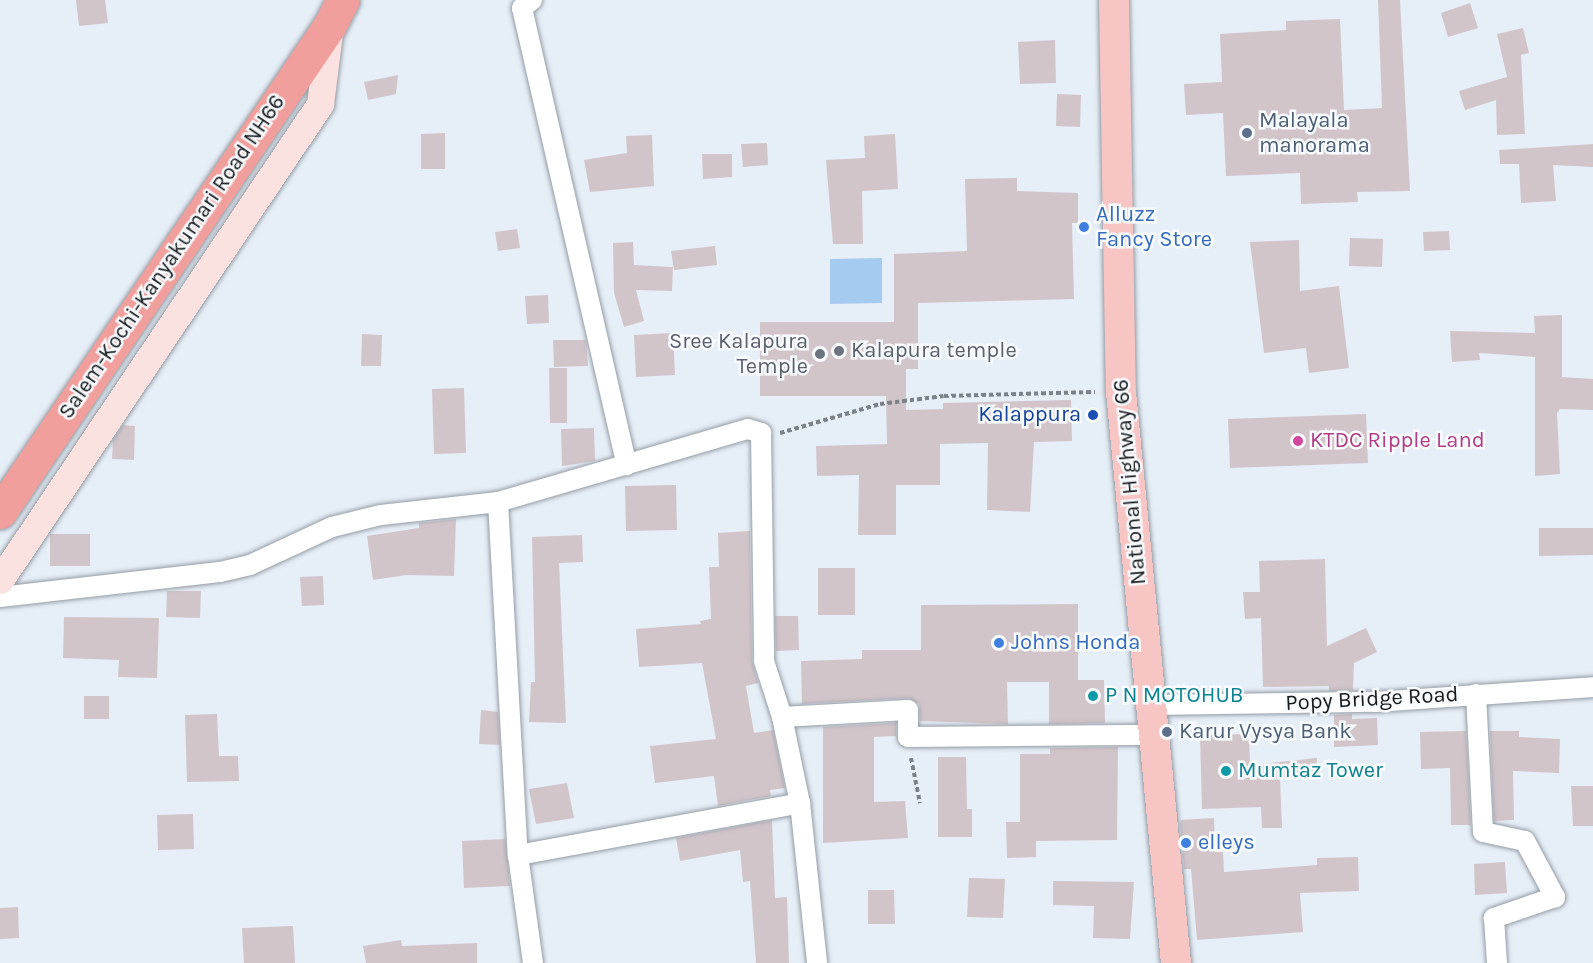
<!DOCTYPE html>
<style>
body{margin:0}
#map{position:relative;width:1593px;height:963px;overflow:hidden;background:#e6eef7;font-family:Karla,sans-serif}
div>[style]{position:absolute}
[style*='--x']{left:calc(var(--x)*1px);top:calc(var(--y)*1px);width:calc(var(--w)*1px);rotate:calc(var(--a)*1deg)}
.water>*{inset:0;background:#a5cbf1}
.building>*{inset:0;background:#d2c5ca}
.path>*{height:4px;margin-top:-2px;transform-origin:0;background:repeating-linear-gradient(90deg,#7c8187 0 4.5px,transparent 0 7.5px)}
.roads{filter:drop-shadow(0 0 2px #959da5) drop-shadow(0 0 2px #959da5)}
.street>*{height:20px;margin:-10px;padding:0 10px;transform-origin:10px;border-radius:10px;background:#fff}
.secondary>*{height:27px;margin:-13.5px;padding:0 13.5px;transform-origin:13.5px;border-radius:13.5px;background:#fbe2e1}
.primary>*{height:30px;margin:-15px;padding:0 15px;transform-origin:15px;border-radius:15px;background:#f7c5c4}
.highway>*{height:33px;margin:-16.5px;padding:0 16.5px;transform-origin:16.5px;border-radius:16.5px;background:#f19f9c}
.dots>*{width:16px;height:16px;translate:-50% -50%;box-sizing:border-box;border:3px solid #f7fbfe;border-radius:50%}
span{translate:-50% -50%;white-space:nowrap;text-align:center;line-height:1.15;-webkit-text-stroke:5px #f7fbfe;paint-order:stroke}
.service-label{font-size:22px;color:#4e5e75}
.left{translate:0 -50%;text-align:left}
.shop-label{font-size:22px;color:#366cbe}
.street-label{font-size:22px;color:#171a1d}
.worship-label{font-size:22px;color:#5b616d}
.right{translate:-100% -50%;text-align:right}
.transit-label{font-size:22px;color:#164399}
.hotel-label{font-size:22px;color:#b23c85}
.culture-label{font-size:22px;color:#0d838f}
</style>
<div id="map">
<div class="water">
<i style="clip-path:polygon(882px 258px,882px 303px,830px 304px,830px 259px)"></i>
</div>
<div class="building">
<i style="clip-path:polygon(76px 0,105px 0,108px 23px,79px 26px)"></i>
<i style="clip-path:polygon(1378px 0,1400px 0,1410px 191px,1357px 192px,1358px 202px,1301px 204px,1300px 173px,1226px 176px,1223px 113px,1186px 115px,1184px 84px,1222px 82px,1220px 34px,1286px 30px,1286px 21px,1340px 19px,1344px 110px,1382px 108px)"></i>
<i style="clip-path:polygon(1470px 3px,1478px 28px,1448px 37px,1441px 13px)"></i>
<i style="clip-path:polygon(1523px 28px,1529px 53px,1521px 55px,1525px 134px,1497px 135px,1496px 100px,1465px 110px,1459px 91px,1507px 77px,1497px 34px)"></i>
<i style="clip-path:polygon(1055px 40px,1056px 83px,1020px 84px,1018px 42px)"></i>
<i style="clip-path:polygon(398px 75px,396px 94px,368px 100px,364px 82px)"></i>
<i style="clip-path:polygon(1057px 94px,1081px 95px,1080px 127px,1056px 126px)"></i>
<i style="clip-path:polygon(445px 133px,445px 169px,421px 169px,421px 134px)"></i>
<i style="clip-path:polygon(895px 134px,898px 189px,862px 191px,863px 244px,833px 244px,826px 160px,865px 158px,864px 136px)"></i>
<i style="clip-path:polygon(652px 135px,654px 186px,590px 192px,584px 160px,627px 153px,626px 136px)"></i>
<i style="clip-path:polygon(767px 143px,768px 165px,743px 167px,741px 144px)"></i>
<i style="clip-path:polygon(1593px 144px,1593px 167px,1553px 165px,1556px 201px,1521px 203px,1519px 164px,1500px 164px,1499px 150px)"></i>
<i style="clip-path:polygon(702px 154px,732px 154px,732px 177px,703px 179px)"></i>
<i style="clip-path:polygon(1017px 178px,1017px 191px,1078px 193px,1078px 223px,1072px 223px,1074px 299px,918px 303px,918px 369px,906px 369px,906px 410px,943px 409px,943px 403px,1071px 400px,1072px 441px,1034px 442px,1030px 512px,987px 510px,988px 443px,940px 444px,940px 485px,896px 485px,896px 535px,858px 535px,859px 475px,817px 476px,816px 446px,887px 444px,886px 396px,760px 396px,760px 322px,894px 322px,894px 254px,967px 251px,965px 179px)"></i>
<i style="clip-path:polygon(517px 229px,520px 248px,498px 251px,495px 232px)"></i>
<i style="clip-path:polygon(1449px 231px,1450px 250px,1424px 251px,1423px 232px)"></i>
<i style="clip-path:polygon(1350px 238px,1383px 239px,1382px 267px,1349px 266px)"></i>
<i style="clip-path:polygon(1299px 240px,1300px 291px,1339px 286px,1349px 368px,1309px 373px,1306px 348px,1264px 353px,1250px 242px)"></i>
<i style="clip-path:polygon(633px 242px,634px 265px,673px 267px,672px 291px,636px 290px,644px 321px,624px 327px,614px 293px,613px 243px)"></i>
<i style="clip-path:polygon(715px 246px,717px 265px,674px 270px,671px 251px)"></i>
<i style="clip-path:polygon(548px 295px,549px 323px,527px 324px,525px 296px)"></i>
<i style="clip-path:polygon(1562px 315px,1562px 377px,1593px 379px,1593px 410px,1560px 409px,1557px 413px,1560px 474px,1535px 476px,1535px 357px,1479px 353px,1480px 360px,1452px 362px,1450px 331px,1535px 333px,1534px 316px)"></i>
<i style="clip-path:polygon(673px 333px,675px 375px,636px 377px,634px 335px)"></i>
<i style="clip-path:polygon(362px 334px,382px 335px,381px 366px,361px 366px)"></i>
<i style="clip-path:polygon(553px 340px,586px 340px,588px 366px,554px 367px)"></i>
<i style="clip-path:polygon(549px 368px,567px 368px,567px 423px,550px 423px)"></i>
<i style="clip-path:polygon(464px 388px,466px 453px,434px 454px,432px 389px)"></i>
<i style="clip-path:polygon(1366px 414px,1368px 463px,1230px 468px,1228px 419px)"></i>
<i style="clip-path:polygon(123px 425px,135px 426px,134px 460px,112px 459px,113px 440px)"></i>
<i style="clip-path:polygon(594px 428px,595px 461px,562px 466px,561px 429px)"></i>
<i style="clip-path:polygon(676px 485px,677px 530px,626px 531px,625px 486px)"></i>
<i style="clip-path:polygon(456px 519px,454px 576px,406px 575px,373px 580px,367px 536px,419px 528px,419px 523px)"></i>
<i style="clip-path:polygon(1539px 528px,1593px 528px,1593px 555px,1539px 556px)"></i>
<i style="clip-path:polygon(750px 531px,752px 661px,758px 683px,746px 686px,754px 733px,773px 730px,785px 788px,770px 790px,771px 796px,718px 806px,714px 776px,655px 783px,650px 746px,716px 739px,702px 663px,639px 667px,636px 629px,701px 624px,700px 621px,711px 619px,709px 567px,719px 567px,718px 533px)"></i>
<i style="clip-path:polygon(50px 534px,90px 534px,90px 566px,50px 566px)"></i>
<i style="clip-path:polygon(582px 535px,583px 562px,559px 563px,566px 723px,529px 722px,531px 682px,535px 682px,532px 537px)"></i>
<i style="clip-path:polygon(1325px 559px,1327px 646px,1366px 628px,1377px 652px,1354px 663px,1353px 690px,1329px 691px,1329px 686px,1263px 687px,1261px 618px,1245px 619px,1243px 592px,1260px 592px,1259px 561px)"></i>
<i style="clip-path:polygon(818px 568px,855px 568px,855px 615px,818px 615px)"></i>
<i style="clip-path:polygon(323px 576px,324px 605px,302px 606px,300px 577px)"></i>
<i style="clip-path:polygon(167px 591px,201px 591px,200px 618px,166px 617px)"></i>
<i style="clip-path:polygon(1078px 604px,1078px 680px,1104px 680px,1105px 723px,1049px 724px,1049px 682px,1007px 682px,1008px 724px,920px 721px,919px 704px,908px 698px,802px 704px,801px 661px,862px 659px,862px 650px,921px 650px,921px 605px)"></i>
<i style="clip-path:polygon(775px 616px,798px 616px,799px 650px,776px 651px)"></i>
<i style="clip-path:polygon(64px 617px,159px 618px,157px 678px,118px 677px,119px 660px,63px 658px)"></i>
<i style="clip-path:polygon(84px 696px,109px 696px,109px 719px,84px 719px)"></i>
<i style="clip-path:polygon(481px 710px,498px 712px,500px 745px,479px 744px)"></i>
<i style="clip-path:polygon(217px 714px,219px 756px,238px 756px,239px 781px,187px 782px,185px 715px)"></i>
<i style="clip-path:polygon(1352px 714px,1352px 719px,1377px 718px,1378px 745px,1334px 747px,1334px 715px)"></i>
<i style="clip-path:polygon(896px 723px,896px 736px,874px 737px,874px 802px,905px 801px,908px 838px,823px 843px,823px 727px)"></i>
<i style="clip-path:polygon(1466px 731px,1471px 825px,1451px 825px,1450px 768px,1421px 769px,1420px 732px)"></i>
<i style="clip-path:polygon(1490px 731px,1519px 731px,1519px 737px,1560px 739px,1559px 773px,1513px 771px,1514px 820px,1494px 821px)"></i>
<i style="clip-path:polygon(1249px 734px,1250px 765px,1317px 758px,1316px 778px,1280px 777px,1282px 828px,1262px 828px,1261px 807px,1202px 809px,1200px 735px)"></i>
<i style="clip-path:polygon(1118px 747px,1117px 840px,1036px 841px,1036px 857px,1007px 858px,1006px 822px,1020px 822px,1020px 754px,1050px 754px,1050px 748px)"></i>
<i style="clip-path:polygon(938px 757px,966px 757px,967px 809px,972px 809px,972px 837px,938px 837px)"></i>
<i style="clip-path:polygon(567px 783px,574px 818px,536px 824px,529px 789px)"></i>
<i style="clip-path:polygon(1571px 786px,1593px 786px,1593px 826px,1573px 826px)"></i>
<i style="clip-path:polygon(193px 814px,194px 849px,158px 850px,157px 815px)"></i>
<i style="clip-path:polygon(1214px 818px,1215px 852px,1223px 852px,1224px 872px,1317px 865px,1317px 858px,1358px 857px,1359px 891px,1300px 893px,1303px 932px,1197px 940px,1191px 869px,1184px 869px,1180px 825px,1181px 820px)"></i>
<i style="clip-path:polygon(772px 820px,775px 898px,787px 897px,789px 963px,756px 963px,750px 881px,743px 882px,740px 850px,680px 861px,676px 838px)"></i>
<i style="clip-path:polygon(505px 839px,510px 886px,464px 888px,462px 841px)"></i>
<i style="clip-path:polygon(1505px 862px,1507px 893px,1475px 895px,1474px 864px)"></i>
<i style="clip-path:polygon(969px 878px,1005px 879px,1003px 918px,967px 917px)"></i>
<i style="clip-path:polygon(1053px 881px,1134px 882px,1130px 939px,1093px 938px,1094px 906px,1053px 905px)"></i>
<i style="clip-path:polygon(868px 890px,894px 890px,895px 924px,868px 924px)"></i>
<i style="clip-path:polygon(18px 907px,19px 938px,0 939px,0 908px)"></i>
<i style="clip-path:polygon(293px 926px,295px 963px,244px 963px,242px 928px)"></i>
<i style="clip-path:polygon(401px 940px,402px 946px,477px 943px,477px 963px,366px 963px,363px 946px)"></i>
</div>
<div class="path">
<i style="--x:780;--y:433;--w:104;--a:-16.2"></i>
<i style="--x:880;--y:404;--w:64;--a:-7.1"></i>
<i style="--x:944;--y:396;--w:151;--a:-1.5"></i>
<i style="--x:911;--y:758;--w:46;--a:78.7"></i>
</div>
<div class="roads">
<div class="street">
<i style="--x:532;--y:0;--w:13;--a:141"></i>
<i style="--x:522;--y:8;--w:469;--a:77.1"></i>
<i style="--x:498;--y:502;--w:260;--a:-16.3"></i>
<i style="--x:748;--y:429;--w:14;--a:17"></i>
<i style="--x:761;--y:433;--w:228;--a:89.2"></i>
<i style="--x:764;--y:661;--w:59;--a:72.2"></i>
<i style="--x:782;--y:717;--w:88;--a:78.2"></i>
<i style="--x:800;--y:803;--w:161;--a:83.9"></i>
<i style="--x:0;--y:597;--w:221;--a:-6.5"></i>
<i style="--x:220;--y:572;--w:31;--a:-13"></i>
<i style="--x:250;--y:565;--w:90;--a:-24.9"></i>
<i style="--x:332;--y:527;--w:50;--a:-13.8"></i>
<i style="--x:381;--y:515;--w:118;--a:-6.3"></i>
<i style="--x:498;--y:502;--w:354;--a:86.8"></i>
<i style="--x:518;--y:855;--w:109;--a:82.1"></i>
<i style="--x:1476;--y:694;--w:138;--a:87.1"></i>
<i style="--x:1483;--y:832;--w:43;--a:12.1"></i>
<i style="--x:1525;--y:841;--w:64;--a:61.8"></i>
<i style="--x:1555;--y:897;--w:65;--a:161"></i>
<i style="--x:1494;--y:918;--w:45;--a:86.2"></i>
<i style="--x:1150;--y:705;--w:225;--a:-0.8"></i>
<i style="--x:1375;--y:702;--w:219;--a:-3.9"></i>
<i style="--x:782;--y:717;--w:126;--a:-3.2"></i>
<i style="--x:908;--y:710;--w:27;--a:90"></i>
<i style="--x:908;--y:737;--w:246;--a:-0.5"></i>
<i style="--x:518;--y:855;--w:287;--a:-10.4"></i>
</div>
<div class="secondary">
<i style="--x:0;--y:580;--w:574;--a:-56.09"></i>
<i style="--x:320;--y:104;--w:80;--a:-82.8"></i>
</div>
<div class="primary">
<i style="--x:1114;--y:0;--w:392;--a:89"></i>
<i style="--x:1121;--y:392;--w:574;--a:84.5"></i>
</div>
<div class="highway">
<i style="--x:0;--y:512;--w:588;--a:-55.88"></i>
<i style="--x:330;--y:25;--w:28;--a:-63"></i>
</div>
</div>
<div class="dots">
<i style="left:1247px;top:133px;background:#5c6f8a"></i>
<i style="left:1084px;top:227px;background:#3f7fe0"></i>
<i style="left:839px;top:351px;background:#6b7280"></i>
<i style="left:820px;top:354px;background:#6b7280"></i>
<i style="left:1093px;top:415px;background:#1a4fb4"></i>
<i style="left:1298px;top:441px;background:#d1479c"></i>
<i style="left:999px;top:643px;background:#3f7fe0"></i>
<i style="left:1093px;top:696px;background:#0f9aa8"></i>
<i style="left:1167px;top:732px;background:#5c6f8a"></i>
<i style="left:1226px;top:771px;background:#0f9aa8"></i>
<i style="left:1186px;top:843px;background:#3f7fe0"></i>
</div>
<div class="service-label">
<span class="left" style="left:1259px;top:133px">Malayala<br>manorama</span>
<span class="left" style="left:1179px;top:732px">Karur Vysya Bank</span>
</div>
<div class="shop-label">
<span class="left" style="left:1096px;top:227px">Alluzz<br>Fancy Store</span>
<span class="left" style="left:1011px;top:643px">Johns Honda</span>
<span class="left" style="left:1198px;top:843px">elleys</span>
</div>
<div class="street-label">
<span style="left:172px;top:257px;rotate:-56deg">Salem-Kochi-Kanyakumari Road NH66</span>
<span style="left:1130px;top:482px;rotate:-95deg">National Highway 66</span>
<span style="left:1372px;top:699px;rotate:-3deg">Popy Bridge Road</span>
</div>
<div class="worship-label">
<span class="right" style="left:808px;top:354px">Sree Kalapura<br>Temple</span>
<span class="left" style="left:851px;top:351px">Kalapura temple</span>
</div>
<div class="transit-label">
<span class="right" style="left:1081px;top:415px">Kalappura</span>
</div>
<div class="hotel-label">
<span class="left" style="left:1310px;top:441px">KTDC Ripple Land</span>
</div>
<div class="culture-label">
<span class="left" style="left:1105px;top:696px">P N MOTOHUB</span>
<span class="left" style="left:1238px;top:771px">Mumtaz Tower</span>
</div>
</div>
